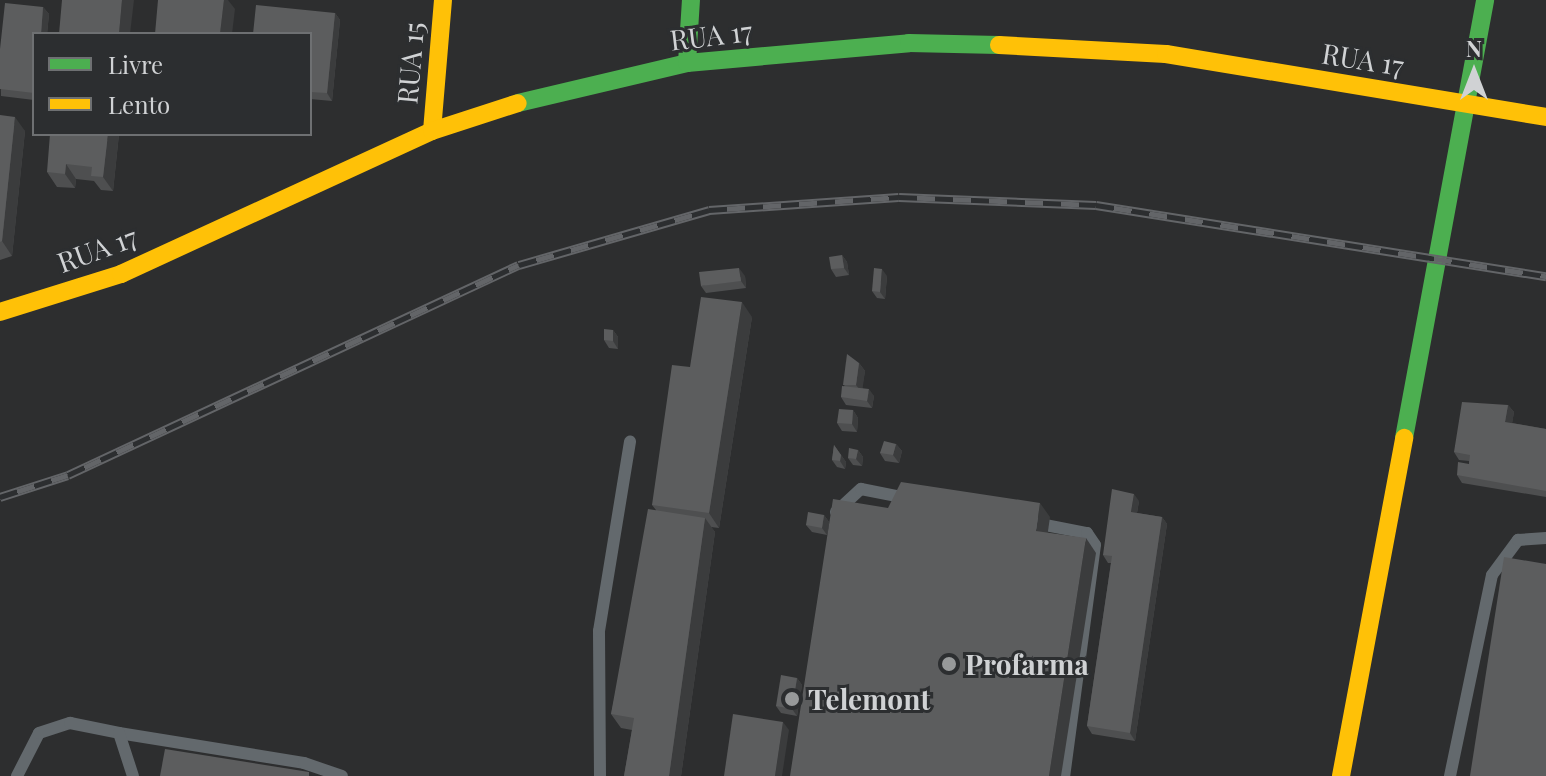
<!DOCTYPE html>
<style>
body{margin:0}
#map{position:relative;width:1546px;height:776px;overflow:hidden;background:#2d2e2f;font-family:"Playfair Display",serif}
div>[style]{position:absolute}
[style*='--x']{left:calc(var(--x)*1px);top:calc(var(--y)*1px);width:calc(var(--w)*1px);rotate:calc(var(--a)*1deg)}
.lane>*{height:12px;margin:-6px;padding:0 6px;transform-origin:6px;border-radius:6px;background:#63696d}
.fast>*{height:18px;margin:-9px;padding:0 9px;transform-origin:9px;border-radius:9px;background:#4caf50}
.slow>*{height:18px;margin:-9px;padding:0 9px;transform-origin:9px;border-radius:9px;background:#ffc107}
.rail>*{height:9px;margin-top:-4.5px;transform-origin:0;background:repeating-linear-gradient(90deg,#2c2e30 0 18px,#636568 0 36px);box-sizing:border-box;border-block:2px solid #636568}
.wall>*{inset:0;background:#4e4f50}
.shaded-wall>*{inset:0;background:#3b3c3d}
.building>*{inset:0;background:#5c5d5e}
.dots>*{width:22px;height:22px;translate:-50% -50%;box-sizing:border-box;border:4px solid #2c2e30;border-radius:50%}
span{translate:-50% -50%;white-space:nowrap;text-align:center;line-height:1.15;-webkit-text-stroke:6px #2c2e30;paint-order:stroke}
.street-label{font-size:28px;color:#d0d2d4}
.poi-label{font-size:28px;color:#d0d2d4;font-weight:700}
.left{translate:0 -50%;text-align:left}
.legend{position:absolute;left:32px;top:32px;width:280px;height:104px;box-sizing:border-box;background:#2c2e30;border:2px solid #6e7072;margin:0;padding:10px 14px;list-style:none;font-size:24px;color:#d0d2d4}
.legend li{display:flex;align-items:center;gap:16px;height:40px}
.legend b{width:40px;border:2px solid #6e7072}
.north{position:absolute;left:1434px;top:32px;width:80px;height:80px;-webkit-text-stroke:6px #2c2e30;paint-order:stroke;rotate:0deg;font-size:22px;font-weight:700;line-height:32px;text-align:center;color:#d0d2d4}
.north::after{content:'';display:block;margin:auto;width:28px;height:36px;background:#d0d2d4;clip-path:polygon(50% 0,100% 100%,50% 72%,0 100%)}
</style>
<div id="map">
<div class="lane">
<i style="--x:836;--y:512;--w:34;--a:-43"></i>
<i style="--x:861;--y:489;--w:47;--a:11.1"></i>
<i style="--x:1035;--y:523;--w:53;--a:10.9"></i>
<i style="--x:1087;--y:533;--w:14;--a:56"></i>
<i style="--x:1095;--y:545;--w:233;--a:97.6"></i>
<i style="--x:119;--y:733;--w:187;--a:9.2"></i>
<i style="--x:304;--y:763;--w:40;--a:18.9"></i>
<i style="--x:17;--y:776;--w:48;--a:-62.9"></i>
<i style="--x:39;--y:733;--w:33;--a:-18"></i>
<i style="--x:70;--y:723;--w:50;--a:11.5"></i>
<i style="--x:119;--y:733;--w:45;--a:72"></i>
<i style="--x:600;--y:776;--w:145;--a:-90.4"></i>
<i style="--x:599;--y:631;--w:192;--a:-80.7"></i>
<i style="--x:1450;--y:776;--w:205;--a:-78.2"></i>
<i style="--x:1492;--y:575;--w:44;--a:-53.4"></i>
<i style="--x:1518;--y:540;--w:28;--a:-4"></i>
</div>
<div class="fast">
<i style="--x:687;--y:63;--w:63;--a:-86.4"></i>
<i style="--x:518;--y:103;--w:174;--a:-13.3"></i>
<i style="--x:687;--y:63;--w:223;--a:-5.1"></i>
<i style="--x:909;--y:43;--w:90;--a:1.3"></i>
<i style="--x:1404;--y:438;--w:445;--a:-79.5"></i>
</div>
<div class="slow">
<i style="--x:999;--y:45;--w:167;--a:3.1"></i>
<i style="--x:1166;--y:54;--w:385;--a:9.4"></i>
<i style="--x:432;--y:131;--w:131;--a:-85.2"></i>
<i style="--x:0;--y:312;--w:127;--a:-17.4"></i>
<i style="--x:121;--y:274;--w:342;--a:-24.7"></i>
<i style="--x:432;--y:131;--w:90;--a:-18"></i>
<i style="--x:1341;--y:776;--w:344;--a:-79.4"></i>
</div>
<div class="rail">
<i style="--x:0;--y:497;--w:71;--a:-17.9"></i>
<i style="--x:68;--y:475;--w:497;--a:-25"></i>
<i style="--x:519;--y:265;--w:198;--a:-16.1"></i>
<i style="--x:709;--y:210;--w:190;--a:-3.9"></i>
<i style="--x:899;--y:197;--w:197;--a:2.3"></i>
<i style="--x:1096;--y:205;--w:456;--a:9"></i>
</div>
<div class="wall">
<i style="clip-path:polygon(43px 7px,49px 14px,47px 34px,34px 34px,34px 100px,1px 96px,0 49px)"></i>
<i style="clip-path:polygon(335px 13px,340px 20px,332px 101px,310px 99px,310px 34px)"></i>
<i style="clip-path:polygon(0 115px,25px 131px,12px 256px,0 260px)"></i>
<i style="clip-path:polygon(119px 134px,113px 191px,101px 190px,94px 181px,76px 179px,75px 188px,57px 187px,47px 172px)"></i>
<i style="clip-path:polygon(842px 255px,847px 262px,849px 275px,836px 277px,831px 269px)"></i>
<i style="clip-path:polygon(745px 276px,746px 288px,706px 293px,701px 286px)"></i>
<i style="clip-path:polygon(887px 276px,885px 299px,877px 298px,872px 291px)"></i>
<i style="clip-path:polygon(752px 317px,719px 528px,711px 527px,715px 532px,681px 776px,624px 776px,632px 730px,621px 728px,611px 714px,656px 510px,652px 505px)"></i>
<i style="clip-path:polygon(613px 330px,618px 337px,618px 349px,609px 348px,604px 340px)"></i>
<i style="clip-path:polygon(859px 363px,865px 371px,862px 388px,874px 396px,872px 408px,846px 405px,841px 397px,844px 386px)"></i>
<i style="clip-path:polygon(1508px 405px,1514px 412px,1512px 423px,1546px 429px,1546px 497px,1462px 483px,1457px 475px,1469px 464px,1469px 461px,1459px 460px,1454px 452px)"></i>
<i style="clip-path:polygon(853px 410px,858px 418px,857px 432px,842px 431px,837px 423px)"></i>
<i style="clip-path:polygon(896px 444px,902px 451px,899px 463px,885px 461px,880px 453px)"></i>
<i style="clip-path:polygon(834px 445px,846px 462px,845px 469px,837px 467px,832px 460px)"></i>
<i style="clip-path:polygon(858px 450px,863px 457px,862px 466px,853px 465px,848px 458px)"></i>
<i style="clip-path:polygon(1139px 501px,1137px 513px,1162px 517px,1167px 524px,1135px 741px,1092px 734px,1087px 726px,1111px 563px,1108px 563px,1103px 555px)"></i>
<i style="clip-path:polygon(824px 515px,829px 522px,827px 535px,812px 532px,806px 525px)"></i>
<i style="clip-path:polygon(797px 678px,802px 685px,797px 716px,781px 713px,776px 706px)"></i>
</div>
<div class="shaded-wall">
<i style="clip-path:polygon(122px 0,134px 0,130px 34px,119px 34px)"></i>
<i style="clip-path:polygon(224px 0,228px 0,235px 9px,232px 34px,220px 34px)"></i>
<i style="clip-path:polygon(43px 7px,49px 14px,47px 34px,41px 34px)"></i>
<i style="clip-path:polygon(335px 13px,340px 20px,332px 101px,327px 93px)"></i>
<i style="clip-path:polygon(15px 117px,25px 131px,12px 256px,2px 241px)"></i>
<i style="clip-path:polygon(108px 134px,119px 134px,113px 191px,103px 177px)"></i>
<i style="clip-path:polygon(66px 164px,76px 179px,75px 188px,65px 174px)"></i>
<i style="clip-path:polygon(842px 255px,847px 262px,849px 275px,844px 268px)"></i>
<i style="clip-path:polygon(739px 268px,745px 276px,746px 288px,741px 281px)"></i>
<i style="clip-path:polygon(882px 269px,887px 276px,885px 299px,880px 292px)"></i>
<i style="clip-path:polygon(742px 302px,752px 317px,719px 528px,709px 513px)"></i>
<i style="clip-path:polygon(613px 330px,618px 337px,618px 349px,613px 341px)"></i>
<i style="clip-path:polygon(859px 363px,865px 371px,862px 393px,856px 385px)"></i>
<i style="clip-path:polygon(869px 389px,874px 396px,872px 408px,867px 401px)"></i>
<i style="clip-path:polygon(1508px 405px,1514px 412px,1511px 430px,1505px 422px)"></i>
<i style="clip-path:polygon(853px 410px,858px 418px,857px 432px,852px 424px)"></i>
<i style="clip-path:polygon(896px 444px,902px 451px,899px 463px,893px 455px)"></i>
<i style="clip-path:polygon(858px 450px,863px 457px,862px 466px,856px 459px)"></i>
<i style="clip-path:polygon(841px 455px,846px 462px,845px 469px,840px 461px)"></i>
<i style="clip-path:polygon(1134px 494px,1139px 501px,1136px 519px,1131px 512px)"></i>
<i style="clip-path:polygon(1040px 503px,1050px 517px,1046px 545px,1036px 531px)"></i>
<i style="clip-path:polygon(824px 515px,829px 522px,827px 535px,822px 528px)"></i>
<i style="clip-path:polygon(1162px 517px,1167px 524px,1135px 741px,1130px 733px)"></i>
<i style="clip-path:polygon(705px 518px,715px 532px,681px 776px,669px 776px)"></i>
<i style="clip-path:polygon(1086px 538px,1096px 553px,1061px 776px,1049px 776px)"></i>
<i style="clip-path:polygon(797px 678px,802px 685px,797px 716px,792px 709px)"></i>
<i style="clip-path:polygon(783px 722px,789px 730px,782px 776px,775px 776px)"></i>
</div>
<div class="building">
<i style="clip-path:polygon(62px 0,122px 0,119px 34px,59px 34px)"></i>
<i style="clip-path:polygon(158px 0,224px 0,220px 34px,155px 34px)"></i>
<i style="clip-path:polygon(5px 3px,43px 7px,41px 34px,34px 34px,34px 93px,0 89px,0 49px)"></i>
<i style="clip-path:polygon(256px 5px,335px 13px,327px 93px,310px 92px,310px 34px,253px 34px)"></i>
<i style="clip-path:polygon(0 115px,15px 117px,2px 241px,0 242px)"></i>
<i style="clip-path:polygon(50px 134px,108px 134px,103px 177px,91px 176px,92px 167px,66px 164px,65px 174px,47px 172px)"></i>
<i style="clip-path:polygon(842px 255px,844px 268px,831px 269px,829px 257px)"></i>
<i style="clip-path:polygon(739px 268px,741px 281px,701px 286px,699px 272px)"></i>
<i style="clip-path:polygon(874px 268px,882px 269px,880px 292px,872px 291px)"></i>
<i style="clip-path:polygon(701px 297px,742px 302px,709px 513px,652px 505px,672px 365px,690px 367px)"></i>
<i style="clip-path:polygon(604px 329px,613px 330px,613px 341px,604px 340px)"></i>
<i style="clip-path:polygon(847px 354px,859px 363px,856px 385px,843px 385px)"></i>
<i style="clip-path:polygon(842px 386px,869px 389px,867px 401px,841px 397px)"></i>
<i style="clip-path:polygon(1462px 402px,1508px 405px,1505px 422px,1546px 429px,1546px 491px,1457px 475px,1458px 462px,1469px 464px,1470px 455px,1454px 452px)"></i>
<i style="clip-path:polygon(839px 409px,853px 410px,852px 424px,837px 423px)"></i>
<i style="clip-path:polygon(884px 441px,896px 444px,893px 455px,880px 453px)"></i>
<i style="clip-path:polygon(834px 445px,841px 455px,840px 461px,832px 460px)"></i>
<i style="clip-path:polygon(849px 448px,858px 450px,856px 459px,848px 458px)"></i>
<i style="clip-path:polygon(901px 482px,1040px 503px,1036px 531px,1086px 538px,1049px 776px,790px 776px,833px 499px,888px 508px)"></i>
<i style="clip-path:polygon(1112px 489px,1134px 494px,1131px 512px,1162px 517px,1130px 733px,1087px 726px,1112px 556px,1103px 555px)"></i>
<i style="clip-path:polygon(648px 509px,705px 518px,669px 776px,624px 776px,634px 718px,611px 714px)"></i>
<i style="clip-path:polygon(808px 512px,824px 515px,822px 528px,806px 525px)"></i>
<i style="clip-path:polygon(1504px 557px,1546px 564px,1546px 776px,1470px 776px)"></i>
<i style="clip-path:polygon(781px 675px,797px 678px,792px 709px,776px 706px)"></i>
<i style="clip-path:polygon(733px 714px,783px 722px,775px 776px,724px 776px)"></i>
<i style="clip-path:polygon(165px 749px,309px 772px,309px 776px,160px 776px)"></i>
</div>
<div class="dots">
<i style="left:949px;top:664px;background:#97999a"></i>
<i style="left:792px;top:699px;background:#97999a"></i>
</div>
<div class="street-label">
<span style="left:711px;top:35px;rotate:-7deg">RUA 17</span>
<span style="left:1363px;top:59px;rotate:9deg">RUA 17</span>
<span style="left:410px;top:63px;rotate:-85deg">RUA 15</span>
<span style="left:97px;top:249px;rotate:-20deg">RUA 17</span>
</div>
<div class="poi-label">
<span class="left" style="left:965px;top:664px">Profarma</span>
<span class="left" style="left:808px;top:699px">Telemont</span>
</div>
<ul class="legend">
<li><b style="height:10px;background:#4caf50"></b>Livre</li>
<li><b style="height:10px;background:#ffc107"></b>Lento</li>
</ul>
<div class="north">N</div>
</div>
